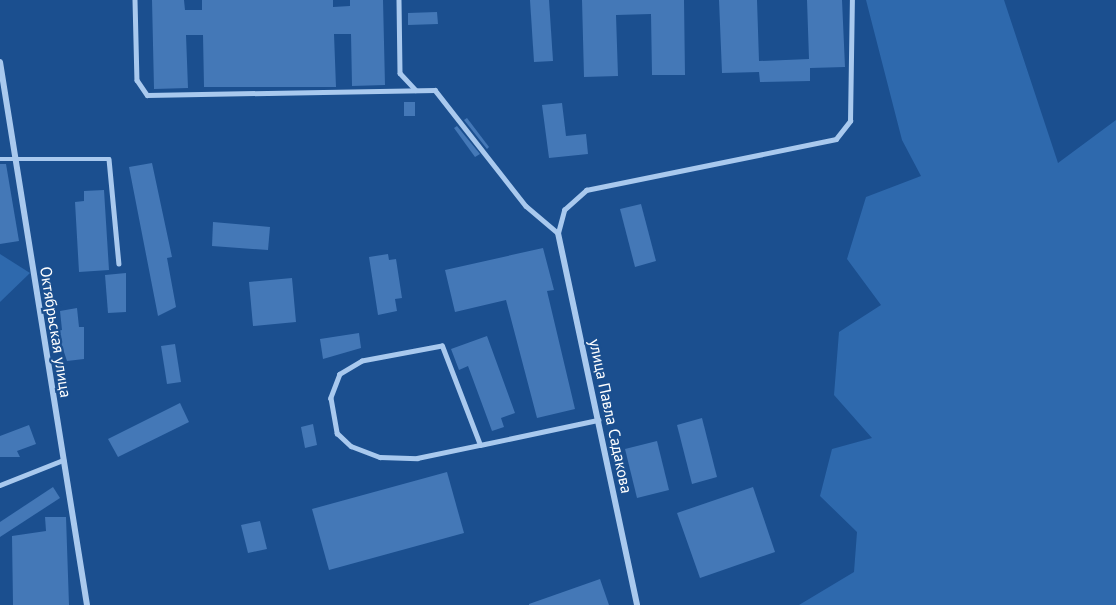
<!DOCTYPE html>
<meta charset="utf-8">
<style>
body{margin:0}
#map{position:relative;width:1116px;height:605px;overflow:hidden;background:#1b4f8f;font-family:"PT Sans",sans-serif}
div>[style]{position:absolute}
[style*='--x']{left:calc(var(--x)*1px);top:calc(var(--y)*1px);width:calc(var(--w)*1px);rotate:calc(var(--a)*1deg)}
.green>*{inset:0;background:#2e69ad}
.building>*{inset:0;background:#4478b7}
.service>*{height:4.5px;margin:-2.25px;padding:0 2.25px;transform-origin:2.25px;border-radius:2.25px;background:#a9c9ee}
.minor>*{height:6px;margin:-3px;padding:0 3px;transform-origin:3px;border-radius:3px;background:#a9c9ee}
span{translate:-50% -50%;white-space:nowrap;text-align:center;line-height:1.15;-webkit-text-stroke:4.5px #1b4f8f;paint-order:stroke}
.street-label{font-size:16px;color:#fff}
</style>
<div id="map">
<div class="green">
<i style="clip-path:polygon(866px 0,1004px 0,1058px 163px,1116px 120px,1116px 605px,799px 605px,854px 572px,857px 532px,820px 496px,832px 449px,872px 438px,834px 395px,839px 332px,881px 305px,847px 259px,866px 197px,921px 176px,902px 140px)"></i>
<i style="clip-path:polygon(0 254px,30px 273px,0 302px)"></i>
</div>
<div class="building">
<i style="clip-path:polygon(152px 0,184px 0,185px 10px,202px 10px,202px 0,333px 0,333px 7px,350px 6px,350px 0,383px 0,385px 85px,352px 86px,351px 34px,334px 34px,336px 87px,204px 87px,203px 35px,186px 35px,188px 88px,154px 89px)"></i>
<i style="clip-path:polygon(530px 0,549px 0,553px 61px,534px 62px)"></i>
<i style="clip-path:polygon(582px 0,684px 0,685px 75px,652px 75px,651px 14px,616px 15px,618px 76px,584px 77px)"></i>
<i style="clip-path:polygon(719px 0,757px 0,759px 61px,809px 59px,807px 0,842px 0,845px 67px,810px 68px,810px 81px,760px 82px,759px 72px,722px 73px)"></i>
<i style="clip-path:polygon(437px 12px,438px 24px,408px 25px,408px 13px)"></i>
<i style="clip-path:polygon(404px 102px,415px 102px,415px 116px,404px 116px)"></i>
<i style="clip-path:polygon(562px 103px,566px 136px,586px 134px,588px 154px,549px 158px,542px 105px)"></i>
<i style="clip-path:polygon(467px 118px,489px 147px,487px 149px,464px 120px)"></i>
<i style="clip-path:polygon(457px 126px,480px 154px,475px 157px,454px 128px)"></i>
<i style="clip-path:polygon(152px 163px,172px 257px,167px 258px,176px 307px,158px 316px,129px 167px)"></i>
<i style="clip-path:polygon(0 164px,6px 164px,19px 241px,0 244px)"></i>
<i style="clip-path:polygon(104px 190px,109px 270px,79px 272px,75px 202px,84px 201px,84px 191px)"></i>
<i style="clip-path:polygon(641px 204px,656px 261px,635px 267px,620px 209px)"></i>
<i style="clip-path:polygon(213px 222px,270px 227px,268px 250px,212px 246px)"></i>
<i style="clip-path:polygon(543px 248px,554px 290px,547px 291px,575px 409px,537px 418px,506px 300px,455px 312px,445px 270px)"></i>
<i style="clip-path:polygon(388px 254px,389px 260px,396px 259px,402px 298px,395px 299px,397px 311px,378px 315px,369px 257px)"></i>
<i style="clip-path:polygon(126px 273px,126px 312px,108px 313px,105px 275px)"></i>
<i style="clip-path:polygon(292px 278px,296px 322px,253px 326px,249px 282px)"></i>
<i style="clip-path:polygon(77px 308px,79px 327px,84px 327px,84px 359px,67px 361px,57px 331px,62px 330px,60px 311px)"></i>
<i style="clip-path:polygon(359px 333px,361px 348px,323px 359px,320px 339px)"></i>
<i style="clip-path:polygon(487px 336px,515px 413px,501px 418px,504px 427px,492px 431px,468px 366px,459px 370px,451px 349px)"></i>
<i style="clip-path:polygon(175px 344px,181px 382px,167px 384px,161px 346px)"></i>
<i style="clip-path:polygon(180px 403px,189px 422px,118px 457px,108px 439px)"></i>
<i style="clip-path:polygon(702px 418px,717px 477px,692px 484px,677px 425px)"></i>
<i style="clip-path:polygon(313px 424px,317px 445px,305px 448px,301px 427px)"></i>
<i style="clip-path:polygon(29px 425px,36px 444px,17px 451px,20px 457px,0 457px,0 436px)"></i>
<i style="clip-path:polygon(657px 441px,669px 490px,637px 498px,625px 449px)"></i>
<i style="clip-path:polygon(447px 472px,464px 533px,329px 570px,312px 509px)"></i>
<i style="clip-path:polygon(53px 487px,60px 498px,0 537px,0 522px)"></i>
<i style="clip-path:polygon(753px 487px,775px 552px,700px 578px,677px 513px)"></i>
<i style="clip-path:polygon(45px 517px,66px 517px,69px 605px,13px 605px,12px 536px,46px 531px)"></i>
<i style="clip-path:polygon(260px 521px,267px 549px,248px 553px,241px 525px)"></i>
<i style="clip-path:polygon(600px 579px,609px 605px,529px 605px,529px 604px)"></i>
</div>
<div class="service">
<i style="--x:135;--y:0;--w:80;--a:88.6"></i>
<i style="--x:137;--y:80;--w:18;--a:56"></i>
<i style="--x:147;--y:95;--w:288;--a:-1"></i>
<i style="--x:435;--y:90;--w:147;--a:51.9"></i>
<i style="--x:526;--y:206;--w:42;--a:40.2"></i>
<i style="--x:558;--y:233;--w:24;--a:-75"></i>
<i style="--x:564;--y:210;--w:30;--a:-42"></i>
<i style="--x:586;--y:190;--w:255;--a:-11.5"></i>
<i style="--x:836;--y:139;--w:23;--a:-52"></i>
<i style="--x:850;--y:121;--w:121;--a:-89.1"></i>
<i style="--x:399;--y:0;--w:73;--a:89.2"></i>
<i style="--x:400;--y:73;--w:23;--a:47"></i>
<i style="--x:0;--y:159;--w:109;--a:0"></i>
<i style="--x:109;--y:159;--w:105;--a:84.6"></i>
<i style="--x:480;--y:445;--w:106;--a:-111"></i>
<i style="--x:442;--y:346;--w:81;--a:169.4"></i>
<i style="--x:362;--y:361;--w:26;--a:149"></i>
<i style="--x:340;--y:374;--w:26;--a:111"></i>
<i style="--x:331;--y:398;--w:36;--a:80"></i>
<i style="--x:337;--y:433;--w:19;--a:43"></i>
<i style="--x:351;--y:446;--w:31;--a:21"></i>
<i style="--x:380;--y:457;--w:37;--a:2"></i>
<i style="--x:417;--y:458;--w:64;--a:-11.7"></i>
<i style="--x:480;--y:445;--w:121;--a:-12"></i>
<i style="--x:0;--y:485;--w:68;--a:-21.6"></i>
</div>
<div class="minor">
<i style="--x:0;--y:62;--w:550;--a:80.9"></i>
<i style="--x:558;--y:233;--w:380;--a:78"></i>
</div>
<div class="street-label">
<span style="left:56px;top:332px;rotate:81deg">Октябрьская улица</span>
<span style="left:611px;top:416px;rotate:78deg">улица Павла Садакова</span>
</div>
</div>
